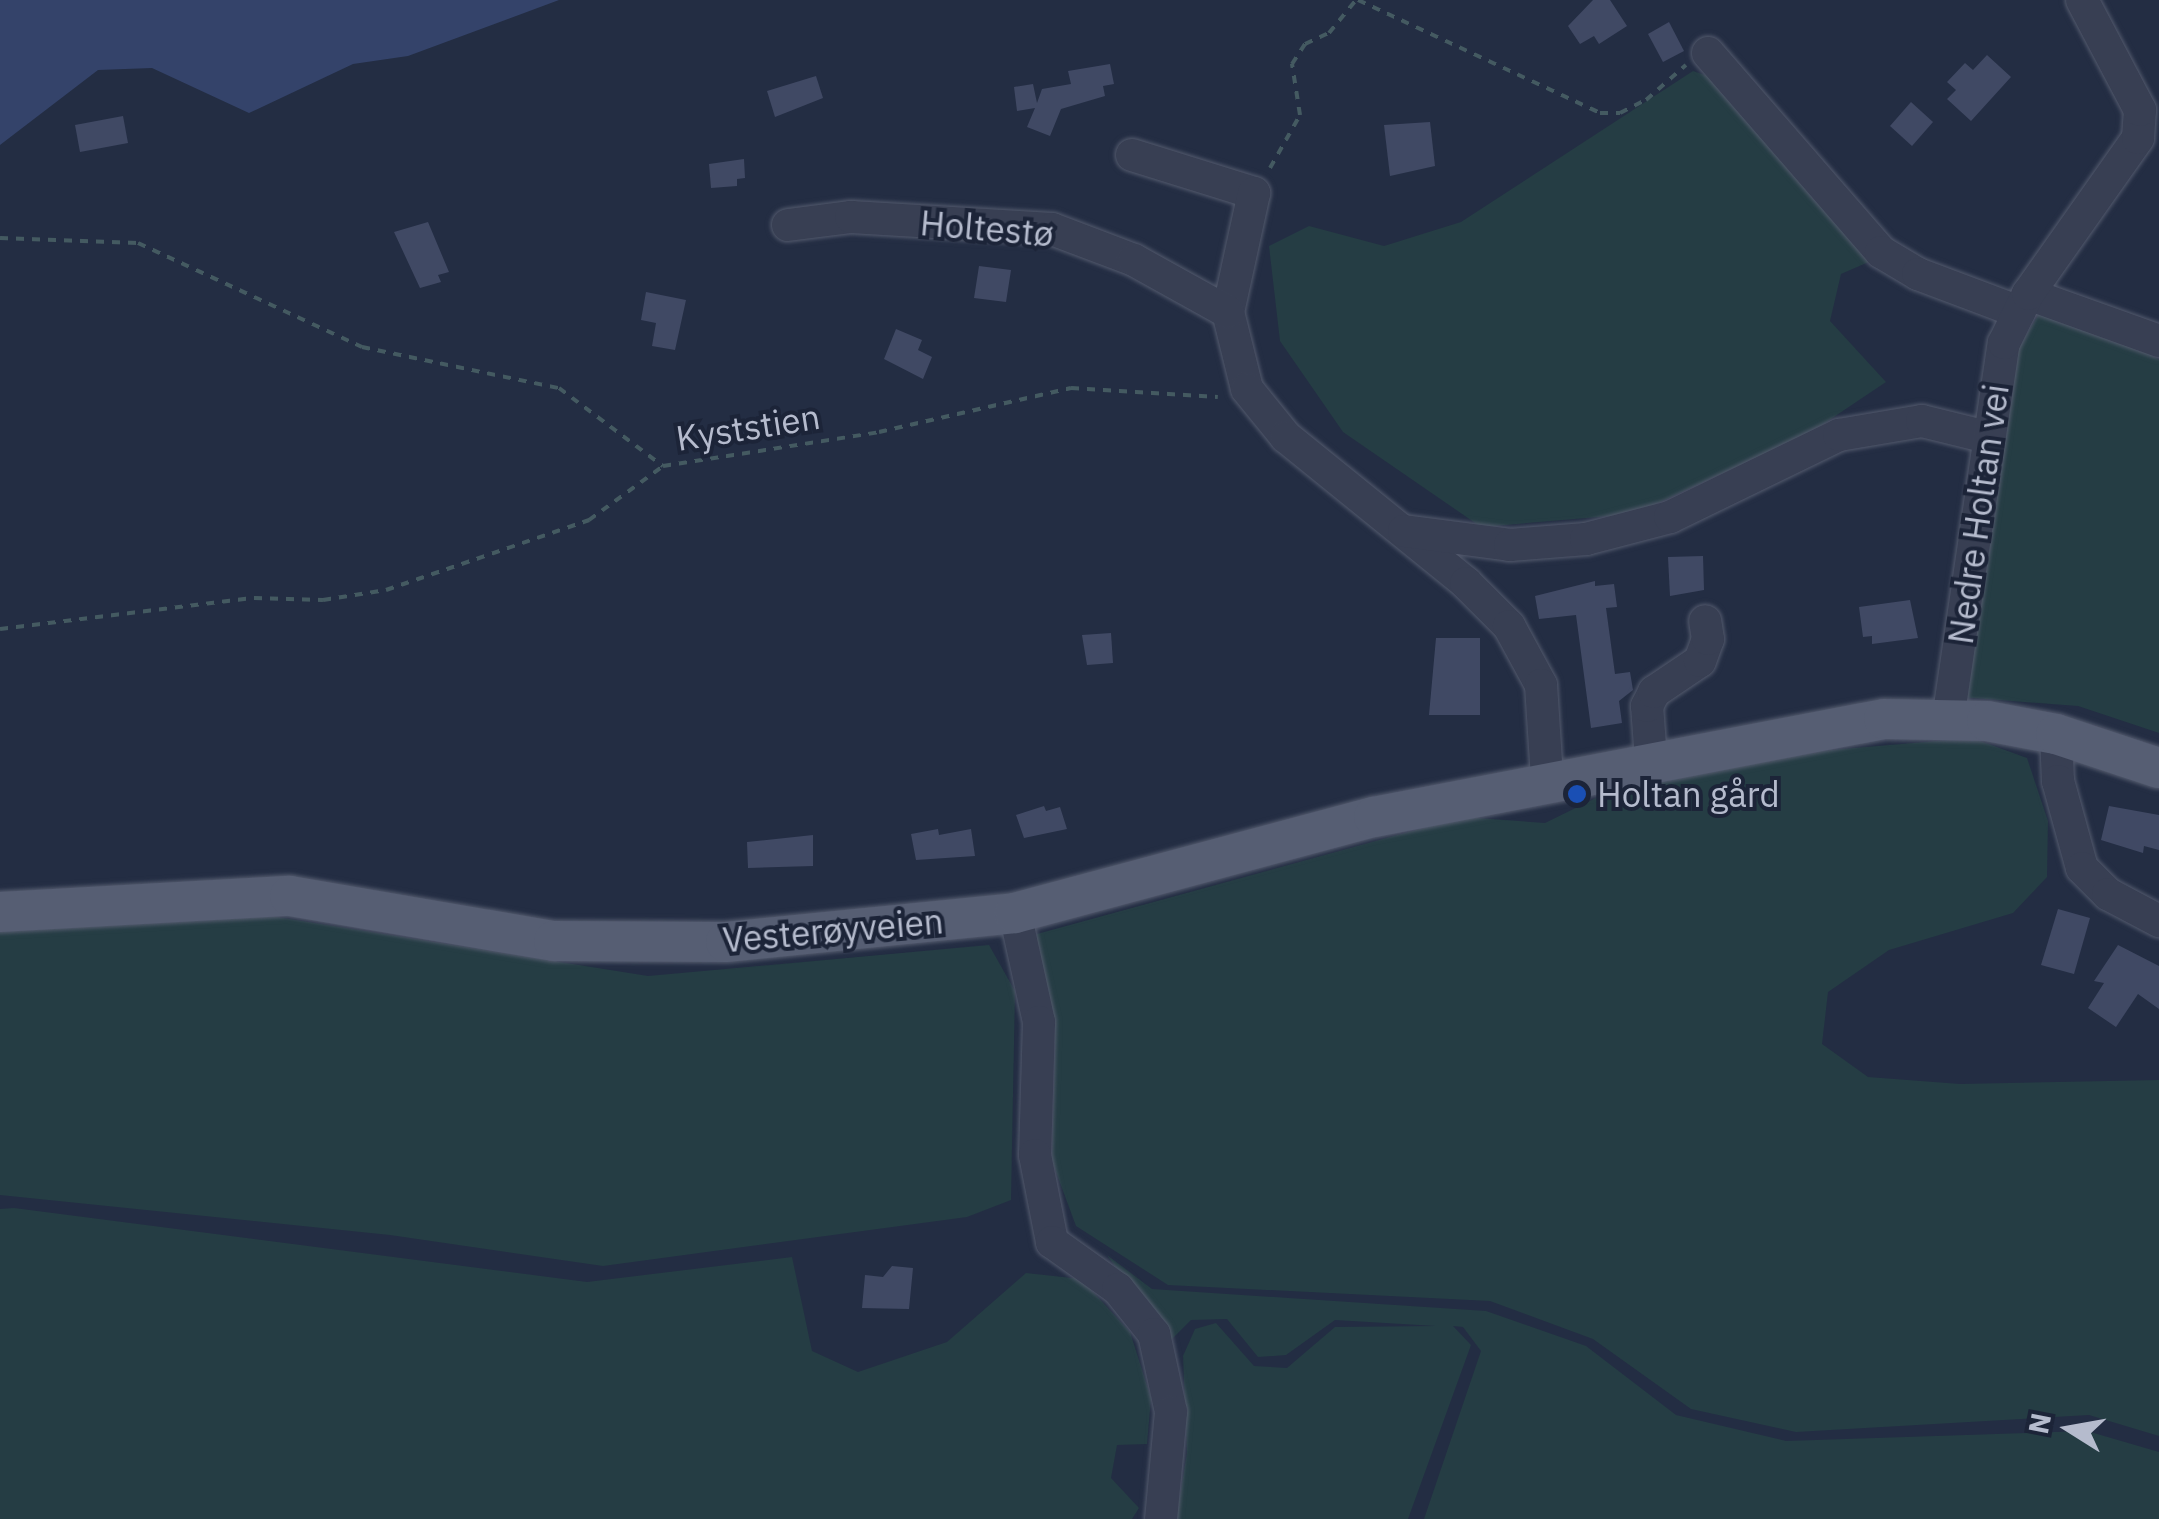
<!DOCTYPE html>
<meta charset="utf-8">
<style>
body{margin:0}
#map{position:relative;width:2159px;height:1519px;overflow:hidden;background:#232d43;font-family:"IBM Plex Sans",sans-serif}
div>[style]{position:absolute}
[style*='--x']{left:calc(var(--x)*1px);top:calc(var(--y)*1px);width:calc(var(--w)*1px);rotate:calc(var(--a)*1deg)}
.green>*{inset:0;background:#253d44}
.water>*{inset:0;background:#34436a}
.building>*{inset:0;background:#404964}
.path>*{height:4px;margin-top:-2px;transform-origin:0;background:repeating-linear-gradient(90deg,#445a61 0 8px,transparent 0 16px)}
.roads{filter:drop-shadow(0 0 2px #535a6d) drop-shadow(0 0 2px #535a6d)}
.minor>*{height:32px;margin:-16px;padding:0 16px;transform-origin:16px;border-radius:16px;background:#383f53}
.major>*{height:40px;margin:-20px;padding:0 20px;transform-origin:20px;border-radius:20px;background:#565e73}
.dots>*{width:28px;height:28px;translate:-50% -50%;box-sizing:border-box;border:5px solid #1c2438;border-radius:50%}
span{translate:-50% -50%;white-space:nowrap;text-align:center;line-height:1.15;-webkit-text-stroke:8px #1c2438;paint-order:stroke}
.street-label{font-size:35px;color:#b5bbcd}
.poi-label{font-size:35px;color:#b5bbcd}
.left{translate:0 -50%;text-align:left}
.north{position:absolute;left:2019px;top:1379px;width:100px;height:100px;-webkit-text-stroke:8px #1c2438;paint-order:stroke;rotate:281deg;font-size:28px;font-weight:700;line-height:40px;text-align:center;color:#b5bbcd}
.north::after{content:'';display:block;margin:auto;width:35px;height:45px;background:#b5bbcd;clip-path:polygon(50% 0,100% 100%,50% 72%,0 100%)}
</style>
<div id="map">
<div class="green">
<i style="clip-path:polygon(1693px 71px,1723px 81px,1871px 261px,1841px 274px,1830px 321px,1886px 382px,1810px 433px,1634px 514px,1481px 527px,1343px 432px,1280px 341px,1269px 246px,1309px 226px,1384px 246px,1461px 222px)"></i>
<i style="clip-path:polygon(2039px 314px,2120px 337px,2159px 360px,2159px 733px,2078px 706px,1960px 697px,2012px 359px)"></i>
<i style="clip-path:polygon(1972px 738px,2027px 758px,2048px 821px,2047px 877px,2013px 913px,1889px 950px,1828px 992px,1822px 1044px,1868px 1077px,1960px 1084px,2159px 1080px,2159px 1436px,2089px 1415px,1796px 1432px,1691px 1409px,1593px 1339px,1490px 1301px,1168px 1285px,1076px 1226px,1052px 1161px,1055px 1044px,1037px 963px,1037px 934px,1463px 817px,1545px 823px,1602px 795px,1738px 758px)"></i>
<i style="clip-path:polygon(258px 914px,648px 976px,989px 945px,1015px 991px,1011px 1200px,967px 1217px,603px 1266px,390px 1235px,0 1195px,0 931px)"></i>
<i style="clip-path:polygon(14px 1208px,587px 1282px,792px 1257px,812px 1351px,858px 1372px,947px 1342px,1026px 1273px,1081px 1279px,1130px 1332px,1151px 1398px,1147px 1444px,1117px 1445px,1111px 1478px,1139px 1508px,1132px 1519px,0 1519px,0 1209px)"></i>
<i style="clip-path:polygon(1107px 1255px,1152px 1289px,1486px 1311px,1586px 1346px,1676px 1415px,1786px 1441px,2087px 1431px,2159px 1452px,2159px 1519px,1424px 1519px,1481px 1351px,1463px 1327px,1453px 1326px,1471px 1345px,1408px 1519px,1176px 1519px,1187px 1453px,1183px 1356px,1195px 1329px,1216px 1323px,1254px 1366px,1287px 1368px,1335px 1327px,1436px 1326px,1335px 1320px,1286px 1355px,1258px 1357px,1227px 1319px,1191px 1320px,1169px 1342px)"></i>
</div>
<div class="water">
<i style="clip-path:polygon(0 0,559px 0,408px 56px,353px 64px,249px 113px,152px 68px,98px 70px,0 145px)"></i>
</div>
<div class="building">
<i style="clip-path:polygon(1593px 0,1610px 0,1627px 26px,1599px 44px,1594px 36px,1580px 44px,1568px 26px)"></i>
<i style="clip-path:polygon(1669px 22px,1684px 51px,1663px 62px,1648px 34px)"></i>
<i style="clip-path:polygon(1987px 55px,2011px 77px,1971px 121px,1947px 99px,1956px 90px,1947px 82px,1965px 63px,1973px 70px)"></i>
<i style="clip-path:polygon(1110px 64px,1114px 84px,1103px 86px,1105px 96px,1061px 109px,1050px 136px,1027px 127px,1035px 108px,1017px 111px,1014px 87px,1033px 84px,1037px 103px,1042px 89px,1071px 84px,1068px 71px)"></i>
<i style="clip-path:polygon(816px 76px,823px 98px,775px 117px,767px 91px)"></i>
<i style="clip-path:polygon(1911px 102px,1933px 122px,1912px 146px,1890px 126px)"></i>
<i style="clip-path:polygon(123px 116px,128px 143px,80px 152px,75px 125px)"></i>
<i style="clip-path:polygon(1430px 122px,1435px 166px,1390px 176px,1384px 125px)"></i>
<i style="clip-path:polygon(744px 159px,745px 178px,737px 179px,737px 186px,711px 188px,709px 164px)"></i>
<i style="clip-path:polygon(428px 222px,449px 272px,438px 275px,441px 282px,420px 288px,394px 232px)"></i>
<i style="clip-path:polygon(979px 266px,1011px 270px,1006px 302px,974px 298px)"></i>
<i style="clip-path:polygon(646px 292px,686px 300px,675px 350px,652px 346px,656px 323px,641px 320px)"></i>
<i style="clip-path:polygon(896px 329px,922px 340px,918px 350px,932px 357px,923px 379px,884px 359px)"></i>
<i style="clip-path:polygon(1703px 556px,1704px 590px,1670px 596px,1668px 557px)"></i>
<i style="clip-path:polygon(1595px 581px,1595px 586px,1614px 584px,1617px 607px,1606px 608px,1615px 674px,1630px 672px,1633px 690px,1619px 701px,1622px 723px,1591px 728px,1576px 615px,1539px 619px,1535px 596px)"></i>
<i style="clip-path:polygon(1910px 600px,1918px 638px,1872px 644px,1872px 636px,1863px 637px,1859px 607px)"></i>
<i style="clip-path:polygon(1111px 633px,1113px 663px,1087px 665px,1082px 635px)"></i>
<i style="clip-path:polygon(1436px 638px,1480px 638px,1480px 715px,1429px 715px)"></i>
<i style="clip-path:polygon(1044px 806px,1046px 811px,1060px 807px,1067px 829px,1024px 838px,1016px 815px)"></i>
<i style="clip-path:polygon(2109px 806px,2159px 815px,2159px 850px,2144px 846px,2143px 853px,2101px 840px)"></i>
<i style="clip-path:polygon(938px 829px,939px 835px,971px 829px,975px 856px,916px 860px,911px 834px)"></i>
<i style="clip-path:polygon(813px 835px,813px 866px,748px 868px,747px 842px)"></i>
<i style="clip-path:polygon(2058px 909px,2090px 918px,2074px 974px,2041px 965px)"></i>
<i style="clip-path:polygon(2118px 945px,2159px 966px,2159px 1009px,2138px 994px,2116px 1027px,2088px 1008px,2104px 983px,2094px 981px)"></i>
<i style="clip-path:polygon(892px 1266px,913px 1268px,909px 1309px,862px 1308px,865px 1275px,883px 1277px)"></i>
</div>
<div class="path">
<i style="--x:1358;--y:0;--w:267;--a:25"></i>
<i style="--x:1600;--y:113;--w:20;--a:0"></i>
<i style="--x:1620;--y:113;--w:29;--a:-27"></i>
<i style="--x:1646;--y:100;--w:53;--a:-41.2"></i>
<i style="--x:1270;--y:168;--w:61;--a:-60.5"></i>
<i style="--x:1300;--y:115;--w:52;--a:-98.9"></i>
<i style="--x:1292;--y:64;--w:24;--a:-57"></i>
<i style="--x:1305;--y:44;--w:26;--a:-25"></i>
<i style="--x:1329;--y:33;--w:43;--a:-50.7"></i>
<i style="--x:0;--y:238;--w:138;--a:2.1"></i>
<i style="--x:138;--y:243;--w:247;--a:24.9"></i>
<i style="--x:362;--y:347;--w:201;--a:11.8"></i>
<i style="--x:559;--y:388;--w:130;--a:36.9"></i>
<i style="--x:663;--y:466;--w:219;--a:-8.9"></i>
<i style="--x:879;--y:432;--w:197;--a:-12.9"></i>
<i style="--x:1071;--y:388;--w:147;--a:3.5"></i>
<i style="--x:0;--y:629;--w:256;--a:-7"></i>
<i style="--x:254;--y:598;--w:69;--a:1.7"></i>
<i style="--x:323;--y:600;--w:64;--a:-9"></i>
<i style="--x:386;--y:590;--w:215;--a:-19"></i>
<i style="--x:589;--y:520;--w:92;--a:-36.1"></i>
</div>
<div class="roads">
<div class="minor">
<i style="--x:1708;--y:53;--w:264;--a:49"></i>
<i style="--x:1881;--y:252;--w:43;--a:30.7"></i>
<i style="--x:1918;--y:274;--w:108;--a:20.6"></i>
<i style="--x:1132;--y:155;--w:128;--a:17.3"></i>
<i style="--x:1254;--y:193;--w:122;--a:102.3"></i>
<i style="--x:1228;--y:312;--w:79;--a:76.1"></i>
<i style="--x:1247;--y:389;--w:62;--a:50.9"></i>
<i style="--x:1286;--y:437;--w:232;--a:39"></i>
<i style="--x:1466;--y:583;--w:61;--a:45"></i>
<i style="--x:1509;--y:626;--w:67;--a:61.5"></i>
<i style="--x:1541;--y:685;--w:94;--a:86.3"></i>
<i style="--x:788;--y:225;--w:64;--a:-7.2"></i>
<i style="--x:851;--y:217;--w:201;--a:3.4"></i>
<i style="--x:1052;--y:229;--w:88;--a:20.7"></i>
<i style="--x:1134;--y:260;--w:107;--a:29"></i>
<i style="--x:2028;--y:294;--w:139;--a:19.7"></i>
<i style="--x:1404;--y:531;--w:107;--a:7.5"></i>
<i style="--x:1510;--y:545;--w:76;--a:-4.5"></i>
<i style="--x:1586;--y:539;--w:87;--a:-14.7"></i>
<i style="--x:1670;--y:517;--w:188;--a:-25.9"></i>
<i style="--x:1839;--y:435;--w:84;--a:-9.6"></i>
<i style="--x:1922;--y:421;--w:67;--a:13.8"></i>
<i style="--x:1948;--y:720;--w:381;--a:-81.6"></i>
<i style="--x:2004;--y:343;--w:55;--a:-63.9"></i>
<i style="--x:2028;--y:294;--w:191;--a:-54.8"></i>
<i style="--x:2138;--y:138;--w:28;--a:-86"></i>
<i style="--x:2140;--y:110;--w:124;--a:-117.8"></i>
<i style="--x:2056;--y:734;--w:47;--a:87.6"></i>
<i style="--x:2058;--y:781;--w:90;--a:74.6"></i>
<i style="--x:2082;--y:868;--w:37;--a:45"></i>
<i style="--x:2108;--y:894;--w:58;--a:27.9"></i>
<i style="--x:1651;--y:760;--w:54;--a:-94.2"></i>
<i style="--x:1647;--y:706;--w:16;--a:-63"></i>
<i style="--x:1654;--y:692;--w:55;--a:-34"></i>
<i style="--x:1700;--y:661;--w:23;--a:-70"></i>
<i style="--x:1708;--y:639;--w:18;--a:-99"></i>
<i style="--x:1015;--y:913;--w:112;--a:77.6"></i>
<i style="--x:1039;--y:1022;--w:133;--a:91.7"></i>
<i style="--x:1035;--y:1155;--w:89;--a:78.9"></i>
<i style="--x:1052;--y:1242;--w:81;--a:35.5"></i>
<i style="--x:1118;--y:1289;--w:58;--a:51.3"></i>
<i style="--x:1154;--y:1334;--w:80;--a:77.7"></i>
<i style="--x:1171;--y:1412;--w:107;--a:95.3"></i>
</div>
<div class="major">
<i style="--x:0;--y:912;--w:290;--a:-3.2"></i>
<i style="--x:290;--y:896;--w:268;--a:9.7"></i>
<i style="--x:554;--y:941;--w:172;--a:0.3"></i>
<i style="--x:726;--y:942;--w:290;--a:-5.7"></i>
<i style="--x:1015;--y:913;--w:372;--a:-15"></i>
<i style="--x:1374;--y:817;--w:519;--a:-10.88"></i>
<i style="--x:1884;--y:719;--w:103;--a:1.1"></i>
<i style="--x:1987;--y:721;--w:70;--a:10.7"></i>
<i style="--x:2056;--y:734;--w:108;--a:18.3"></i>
</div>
</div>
<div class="dots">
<i style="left:1577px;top:794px;background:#1a4fb4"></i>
</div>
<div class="street-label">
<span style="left:987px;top:228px;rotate:5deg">Holtestø</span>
<span style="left:748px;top:427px;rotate:-9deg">Kyststien</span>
<span style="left:1978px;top:514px;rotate:-82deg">Nedre Holtan vei</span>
<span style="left:833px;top:930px;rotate:-5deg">Vesterøyveien</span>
</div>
<div class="poi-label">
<span class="left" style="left:1597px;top:794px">Holtan gård</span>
</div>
<div class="north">N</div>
</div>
